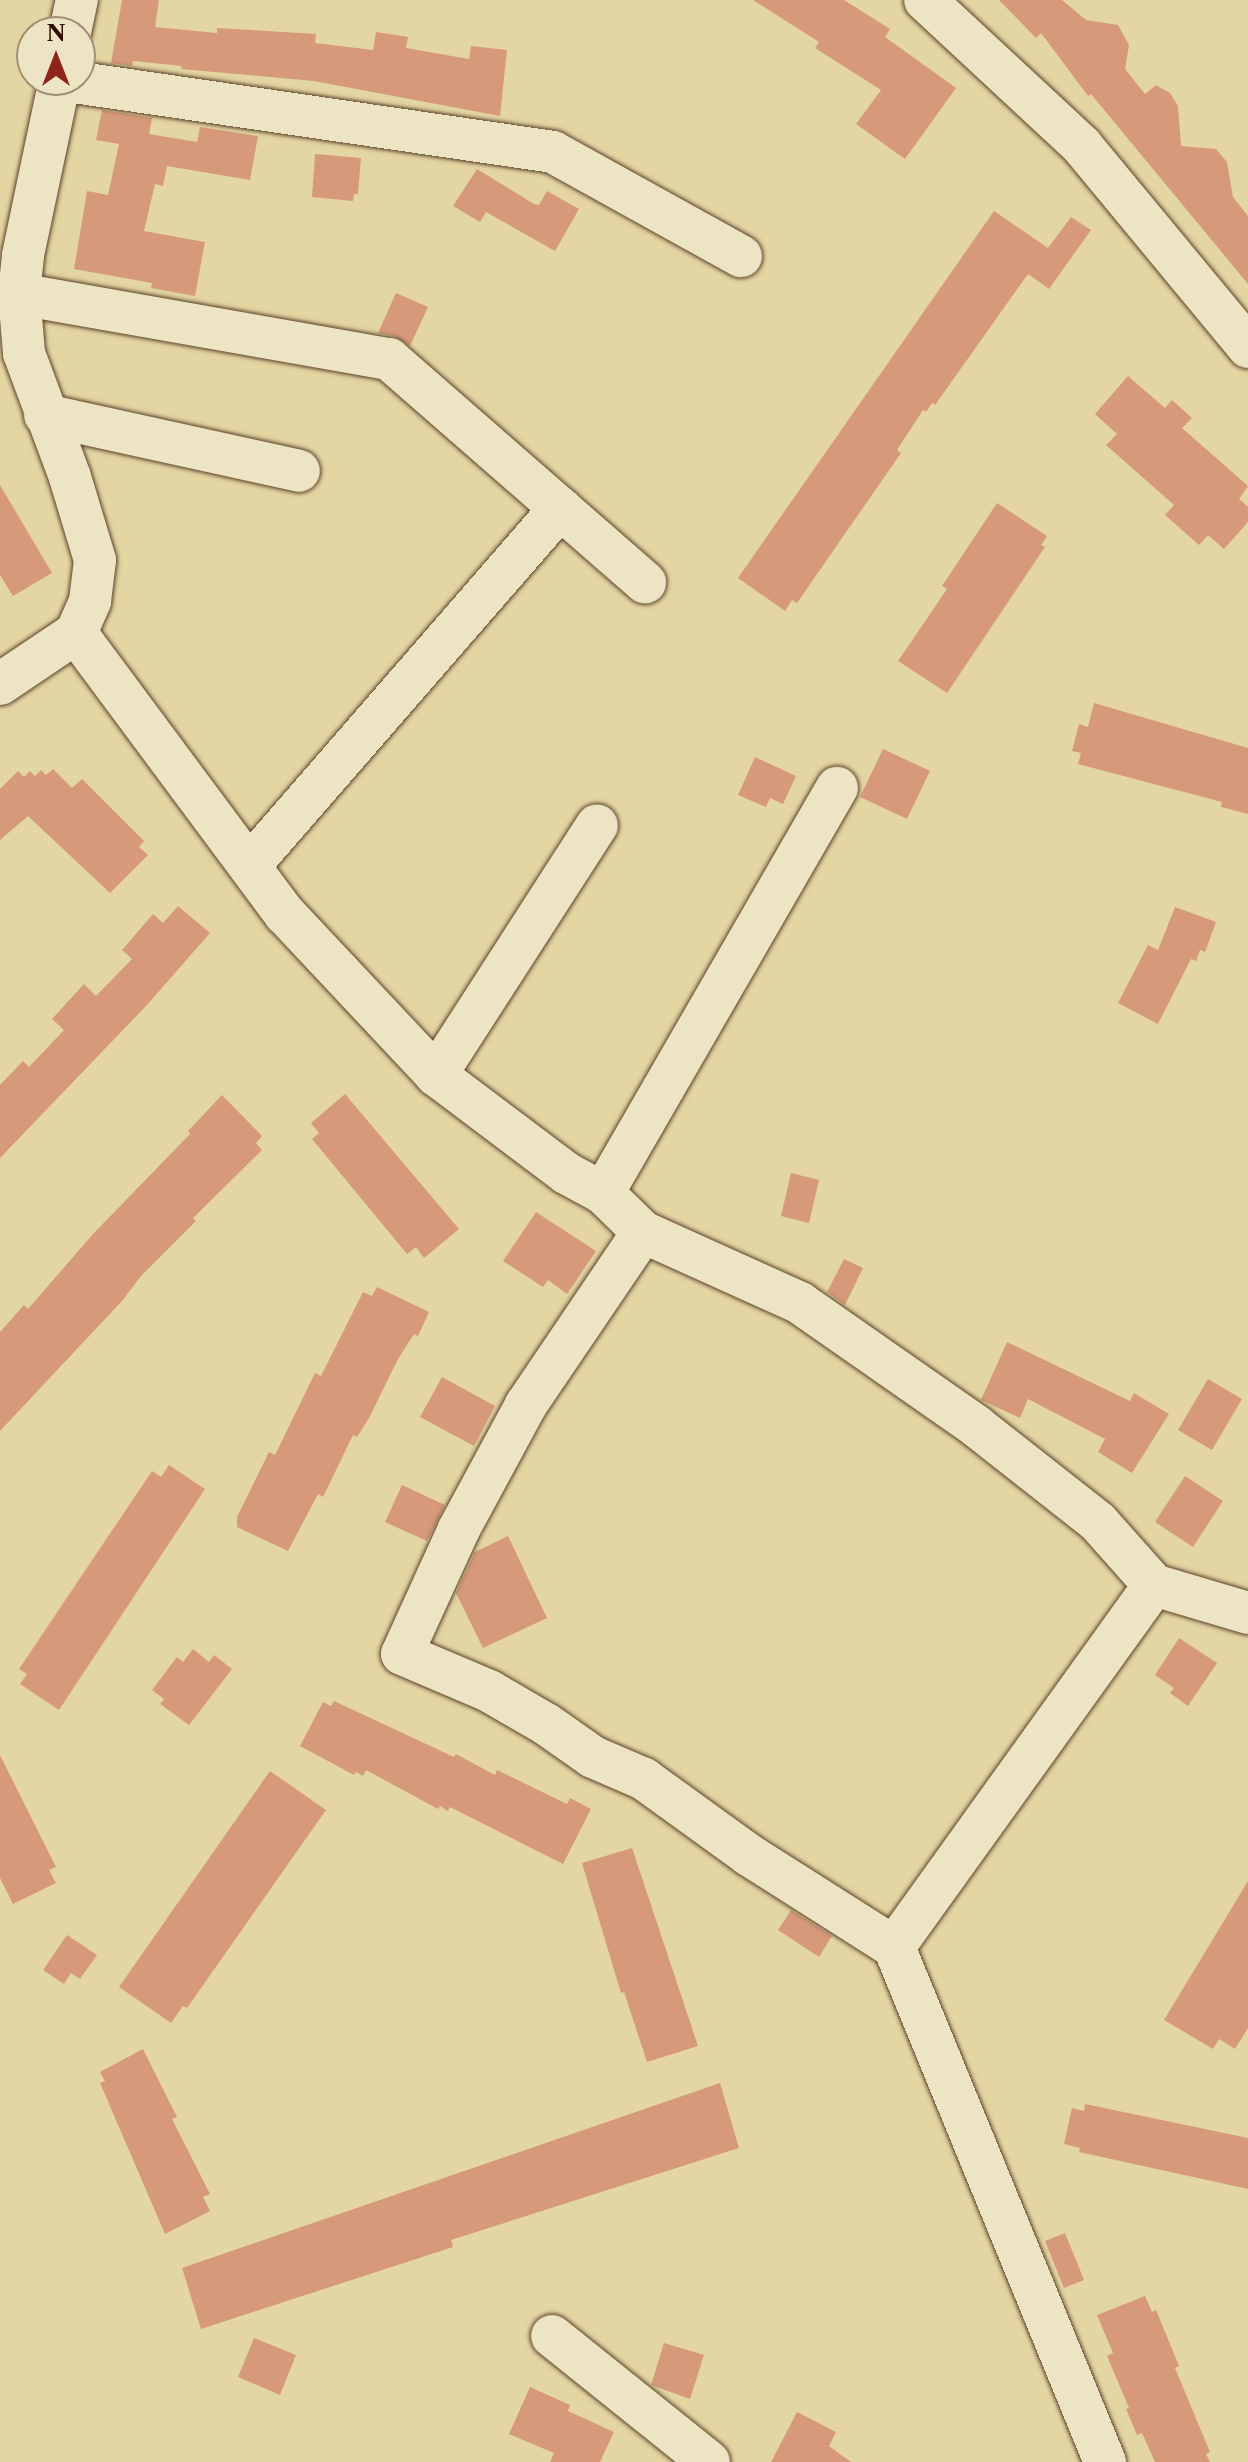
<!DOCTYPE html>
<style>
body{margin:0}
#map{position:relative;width:1248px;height:2462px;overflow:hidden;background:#e4d6a2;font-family:"Libre Caslon Text",serif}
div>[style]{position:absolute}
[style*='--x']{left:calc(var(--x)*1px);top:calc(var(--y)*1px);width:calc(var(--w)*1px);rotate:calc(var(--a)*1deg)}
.building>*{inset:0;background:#d69a7a}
.roads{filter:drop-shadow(0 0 2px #5c412b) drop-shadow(0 0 2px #5c412b)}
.minor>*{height:42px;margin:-21px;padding:0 21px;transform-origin:21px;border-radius:21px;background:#ede4c3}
span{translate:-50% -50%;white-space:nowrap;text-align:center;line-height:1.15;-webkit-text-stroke:7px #ede4c3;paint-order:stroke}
.north{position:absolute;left:16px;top:16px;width:80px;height:80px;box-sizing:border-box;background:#ede4c3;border:2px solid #a18f76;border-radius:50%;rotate:0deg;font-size:22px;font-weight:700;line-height:32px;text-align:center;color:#2f0f03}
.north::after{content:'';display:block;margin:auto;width:28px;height:36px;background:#8f2418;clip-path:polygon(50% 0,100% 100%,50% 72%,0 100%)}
</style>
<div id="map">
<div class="building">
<i style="clip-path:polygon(122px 0,159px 0,155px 27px,217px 33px,217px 28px,316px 34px,315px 43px,373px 50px,376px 32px,408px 37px,406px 48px,469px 59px,471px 46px,507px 50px,500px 116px,314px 81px,181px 69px,182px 66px,133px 61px,132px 66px,111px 63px)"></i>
<i style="clip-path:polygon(753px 0,844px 0,890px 29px,885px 37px,956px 88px,905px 159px,856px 124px,881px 90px,815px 48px,819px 42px)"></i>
<i style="clip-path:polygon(999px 0,1062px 0,1086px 20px,1118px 25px,1129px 45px,1125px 69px,1145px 94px,1156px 85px,1170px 93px,1178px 106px,1181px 146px,1216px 149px,1227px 162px,1233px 197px,1248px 216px,1248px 284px,1091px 94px,1088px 96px,1041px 33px,1036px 38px)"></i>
<i style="clip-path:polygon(102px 110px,152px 118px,149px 134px,197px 142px,200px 127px,258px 136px,250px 180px,167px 166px,163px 186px,155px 184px,144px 231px,205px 242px,195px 296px,151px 288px,152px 283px,74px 269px,87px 191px,108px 195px,119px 144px,96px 140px)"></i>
<i style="clip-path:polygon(315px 154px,361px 158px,358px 194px,354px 194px,353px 201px,312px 197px)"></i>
<i style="clip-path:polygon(477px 169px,534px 204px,539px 205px,547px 191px,579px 209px,555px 251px,486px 212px,480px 222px,453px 206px)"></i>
<i style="clip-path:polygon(994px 211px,1048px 248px,1071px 217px,1091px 230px,1049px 289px,1028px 274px,935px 405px,932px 403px,926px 412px,923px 410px,897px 450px,901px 453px,797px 603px,792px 600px,785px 611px,738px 578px)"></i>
<i style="clip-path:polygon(396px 293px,428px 307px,410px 346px,394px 336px,378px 333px)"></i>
<i style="clip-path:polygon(1128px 376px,1165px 408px,1172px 400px,1192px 418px,1182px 428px,1248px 486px,1239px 499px,1248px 507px,1248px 522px,1224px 549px,1208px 535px,1199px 545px,1165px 515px,1174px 505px,1106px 445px,1117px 434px,1095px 414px)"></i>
<i style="clip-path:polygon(0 485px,52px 573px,13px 596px,0 575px)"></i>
<i style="clip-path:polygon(997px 503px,1047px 536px,1041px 545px,1045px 547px,947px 693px,898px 661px,947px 589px,942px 586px)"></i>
<i style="clip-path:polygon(1094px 703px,1248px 748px,1248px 814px,1221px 807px,1222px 802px,1078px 764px,1081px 753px,1072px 751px,1079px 724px,1088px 727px)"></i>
<i style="clip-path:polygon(883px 749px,930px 771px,907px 819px,860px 797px)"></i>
<i style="clip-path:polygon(755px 757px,796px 776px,783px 804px,770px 798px,766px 807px,738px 795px)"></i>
<i style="clip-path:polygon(53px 769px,72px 788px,82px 779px,144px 841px,139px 847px,148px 855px,110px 893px,28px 816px,0 840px,0 789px,18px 771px,24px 777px,30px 771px,35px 776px,41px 770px,46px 775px)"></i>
<i style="clip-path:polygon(178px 906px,210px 933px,147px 1005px,0 1158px,0 1085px,23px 1061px,29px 1067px,64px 1030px,52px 1019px,84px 984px,96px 996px,132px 959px,122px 950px,153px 914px,163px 923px)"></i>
<i style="clip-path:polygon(1175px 907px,1216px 922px,1205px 952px,1200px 950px,1196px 961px,1191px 959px,1158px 1024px,1118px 1003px,1148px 945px,1158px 950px)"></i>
<i style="clip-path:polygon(345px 1094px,459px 1229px,424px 1258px,416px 1247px,407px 1254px,312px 1139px,319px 1133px,311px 1123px)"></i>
<i style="clip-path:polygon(222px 1095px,262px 1136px,256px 1143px,262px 1150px,193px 1218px,196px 1221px,141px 1276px,122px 1301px,0 1431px,0 1332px,24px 1305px,28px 1309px,93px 1234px,190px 1134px,188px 1131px)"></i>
<i style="clip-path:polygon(791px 1173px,819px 1180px,809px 1223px,781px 1216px)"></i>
<i style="clip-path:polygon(536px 1212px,596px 1251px,567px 1294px,548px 1280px,543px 1287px,503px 1261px)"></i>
<i style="clip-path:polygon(844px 1259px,863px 1268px,845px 1305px,827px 1292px)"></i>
<i style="clip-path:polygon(377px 1287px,429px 1312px,418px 1336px,414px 1334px,398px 1359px,369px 1418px,357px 1437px,353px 1435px,323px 1497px,318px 1494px,288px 1551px,237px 1527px,237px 1517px,269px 1452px,275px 1455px,315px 1373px,321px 1376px,363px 1292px,372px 1296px)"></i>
<i style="clip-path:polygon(1007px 1342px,1130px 1401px,1134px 1393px,1169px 1414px,1132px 1473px,1098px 1452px,1105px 1439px,1028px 1399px,1020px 1418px,981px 1400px)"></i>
<i style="clip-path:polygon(442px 1377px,495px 1406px,474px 1446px,420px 1417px)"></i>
<i style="clip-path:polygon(1208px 1379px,1242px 1399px,1212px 1450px,1178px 1430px)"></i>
<i style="clip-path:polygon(169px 1465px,205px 1489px,59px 1710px,20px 1684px,27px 1674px,19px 1669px,152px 1471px,161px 1477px)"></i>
<i style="clip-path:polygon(1185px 1476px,1223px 1501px,1193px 1547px,1155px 1522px)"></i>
<i style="clip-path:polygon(402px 1485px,445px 1505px,427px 1541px,385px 1522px)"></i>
<i style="clip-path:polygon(508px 1536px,547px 1618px,483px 1648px,456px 1593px,475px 1552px)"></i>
<i style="clip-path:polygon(1179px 1638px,1217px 1663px,1188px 1706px,1170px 1693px,1174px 1688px,1155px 1675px)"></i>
<i style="clip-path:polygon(193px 1649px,209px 1662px,214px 1655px,232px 1669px,189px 1725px,160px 1704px,164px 1699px,152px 1690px,177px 1657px,183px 1662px)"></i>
<i style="clip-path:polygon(334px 1701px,454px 1757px,456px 1754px,495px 1775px,497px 1770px,567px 1804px,570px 1798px,591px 1809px,563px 1864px,450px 1807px,448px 1811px,440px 1806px,438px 1809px,366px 1770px,363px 1776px,356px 1772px,354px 1775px,300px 1746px,323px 1702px,331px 1706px)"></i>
<i style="clip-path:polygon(0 1755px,56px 1867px,49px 1870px,56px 1883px,13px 1904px,0 1878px)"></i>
<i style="clip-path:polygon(270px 1771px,326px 1810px,187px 2008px,183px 2006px,171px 2023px,119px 1987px)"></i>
<i style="clip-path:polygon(632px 1848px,698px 2046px,647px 2062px,624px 1992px,621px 1993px,582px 1863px)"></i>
<i style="clip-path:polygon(1248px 1881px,1248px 2028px,1235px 2049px,1219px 2039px,1213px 2049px,1164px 2020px)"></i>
<i style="clip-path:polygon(791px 1910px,832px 1936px,819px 1957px,778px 1930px)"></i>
<i style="clip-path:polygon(67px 1935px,97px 1955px,80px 1979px,71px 1973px,64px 1984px,43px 1970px)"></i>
<i style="clip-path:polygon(143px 2049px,177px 2117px,172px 2119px,210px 2194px,203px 2197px,210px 2211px,165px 2234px,100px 2083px,105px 2081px,100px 2072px)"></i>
<i style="clip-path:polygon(720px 2083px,739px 2148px,451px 2240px,453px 2247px,201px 2329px,182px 2268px)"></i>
<i style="clip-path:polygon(1085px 2104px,1248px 2138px,1248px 2189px,1079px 2152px,1080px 2148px,1064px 2144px,1072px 2108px,1084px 2111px)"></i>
<i style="clip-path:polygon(1065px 2233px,1084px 2280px,1064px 2288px,1045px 2241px)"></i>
<i style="clip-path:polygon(1145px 2296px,1152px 2312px,1156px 2310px,1179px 2366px,1175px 2368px,1210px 2452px,1206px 2454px,1210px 2462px,1155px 2462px,1142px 2433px,1137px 2435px,1126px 2409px,1129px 2408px,1107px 2356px,1113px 2353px,1097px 2315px)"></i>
<i style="clip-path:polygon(254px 2338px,296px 2355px,280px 2395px,238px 2377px)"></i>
<i style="clip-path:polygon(664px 2343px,704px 2355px,690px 2399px,651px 2385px)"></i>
<i style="clip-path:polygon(530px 2387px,570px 2405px,568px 2411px,614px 2432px,600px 2462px,550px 2462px,554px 2453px,509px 2434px)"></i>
<i style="clip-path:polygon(797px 2412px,836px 2432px,829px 2446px,851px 2462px,771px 2462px)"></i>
</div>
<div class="roads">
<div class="minor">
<i style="--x:925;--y:0;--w:214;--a:42.9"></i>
<i style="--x:1082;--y:146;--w:261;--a:50.4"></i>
<i style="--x:70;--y:32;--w:33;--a:-78"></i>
<i style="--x:60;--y:80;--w:498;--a:8.3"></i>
<i style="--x:553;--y:152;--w:215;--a:29"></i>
<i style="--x:19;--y:294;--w:376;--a:10"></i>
<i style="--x:389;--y:359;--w:340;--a:41.1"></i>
<i style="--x:45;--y:415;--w:260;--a:12.4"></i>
<i style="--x:76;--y:633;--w:350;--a:53.4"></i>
<i style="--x:285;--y:914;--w:221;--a:46.8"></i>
<i style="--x:436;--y:1075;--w:163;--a:37"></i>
<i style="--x:566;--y:1173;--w:42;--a:28.4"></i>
<i style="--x:603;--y:1193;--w:56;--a:44.3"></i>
<i style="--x:643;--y:1232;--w:172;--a:24.3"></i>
<i style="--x:800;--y:1303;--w:215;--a:34.9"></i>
<i style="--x:976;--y:1426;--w:155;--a:38.2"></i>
<i style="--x:1098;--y:1522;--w:84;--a:48.4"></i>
<i style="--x:1154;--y:1585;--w:98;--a:16.6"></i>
<i style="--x:0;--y:684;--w:92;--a:-33.9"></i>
<i style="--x:76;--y:633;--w:35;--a:-66"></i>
<i style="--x:90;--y:601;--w:41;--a:-83"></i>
<i style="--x:95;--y:560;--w:87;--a:-106.8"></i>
<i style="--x:70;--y:477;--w:132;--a:-110.4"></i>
<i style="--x:24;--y:353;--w:59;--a:-94.8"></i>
<i style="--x:19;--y:294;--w:39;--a:-84"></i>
<i style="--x:23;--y:255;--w:179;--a:-78.1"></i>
<i style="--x:250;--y:865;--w:473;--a:-49"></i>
<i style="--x:436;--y:1075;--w:297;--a:-57.2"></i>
<i style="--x:603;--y:1193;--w:468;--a:-60"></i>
<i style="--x:643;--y:1232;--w:209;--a:124.1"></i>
<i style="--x:526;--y:1405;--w:141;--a:118.4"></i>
<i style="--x:459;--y:1529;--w:137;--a:114.5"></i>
<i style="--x:402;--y:1654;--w:95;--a:23"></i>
<i style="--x:489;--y:1691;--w:66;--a:30.1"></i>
<i style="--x:546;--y:1724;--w:57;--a:35.1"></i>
<i style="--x:593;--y:1757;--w:56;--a:23.3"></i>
<i style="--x:644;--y:1779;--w:130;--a:35.9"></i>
<i style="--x:749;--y:1855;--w:172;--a:32.4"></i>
<i style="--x:552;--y:2336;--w:201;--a:38.7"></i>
<i style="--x:1105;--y:2462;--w:557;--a:-112.28"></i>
<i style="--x:894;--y:1947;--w:446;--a:-54.3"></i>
</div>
</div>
<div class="north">N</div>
</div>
